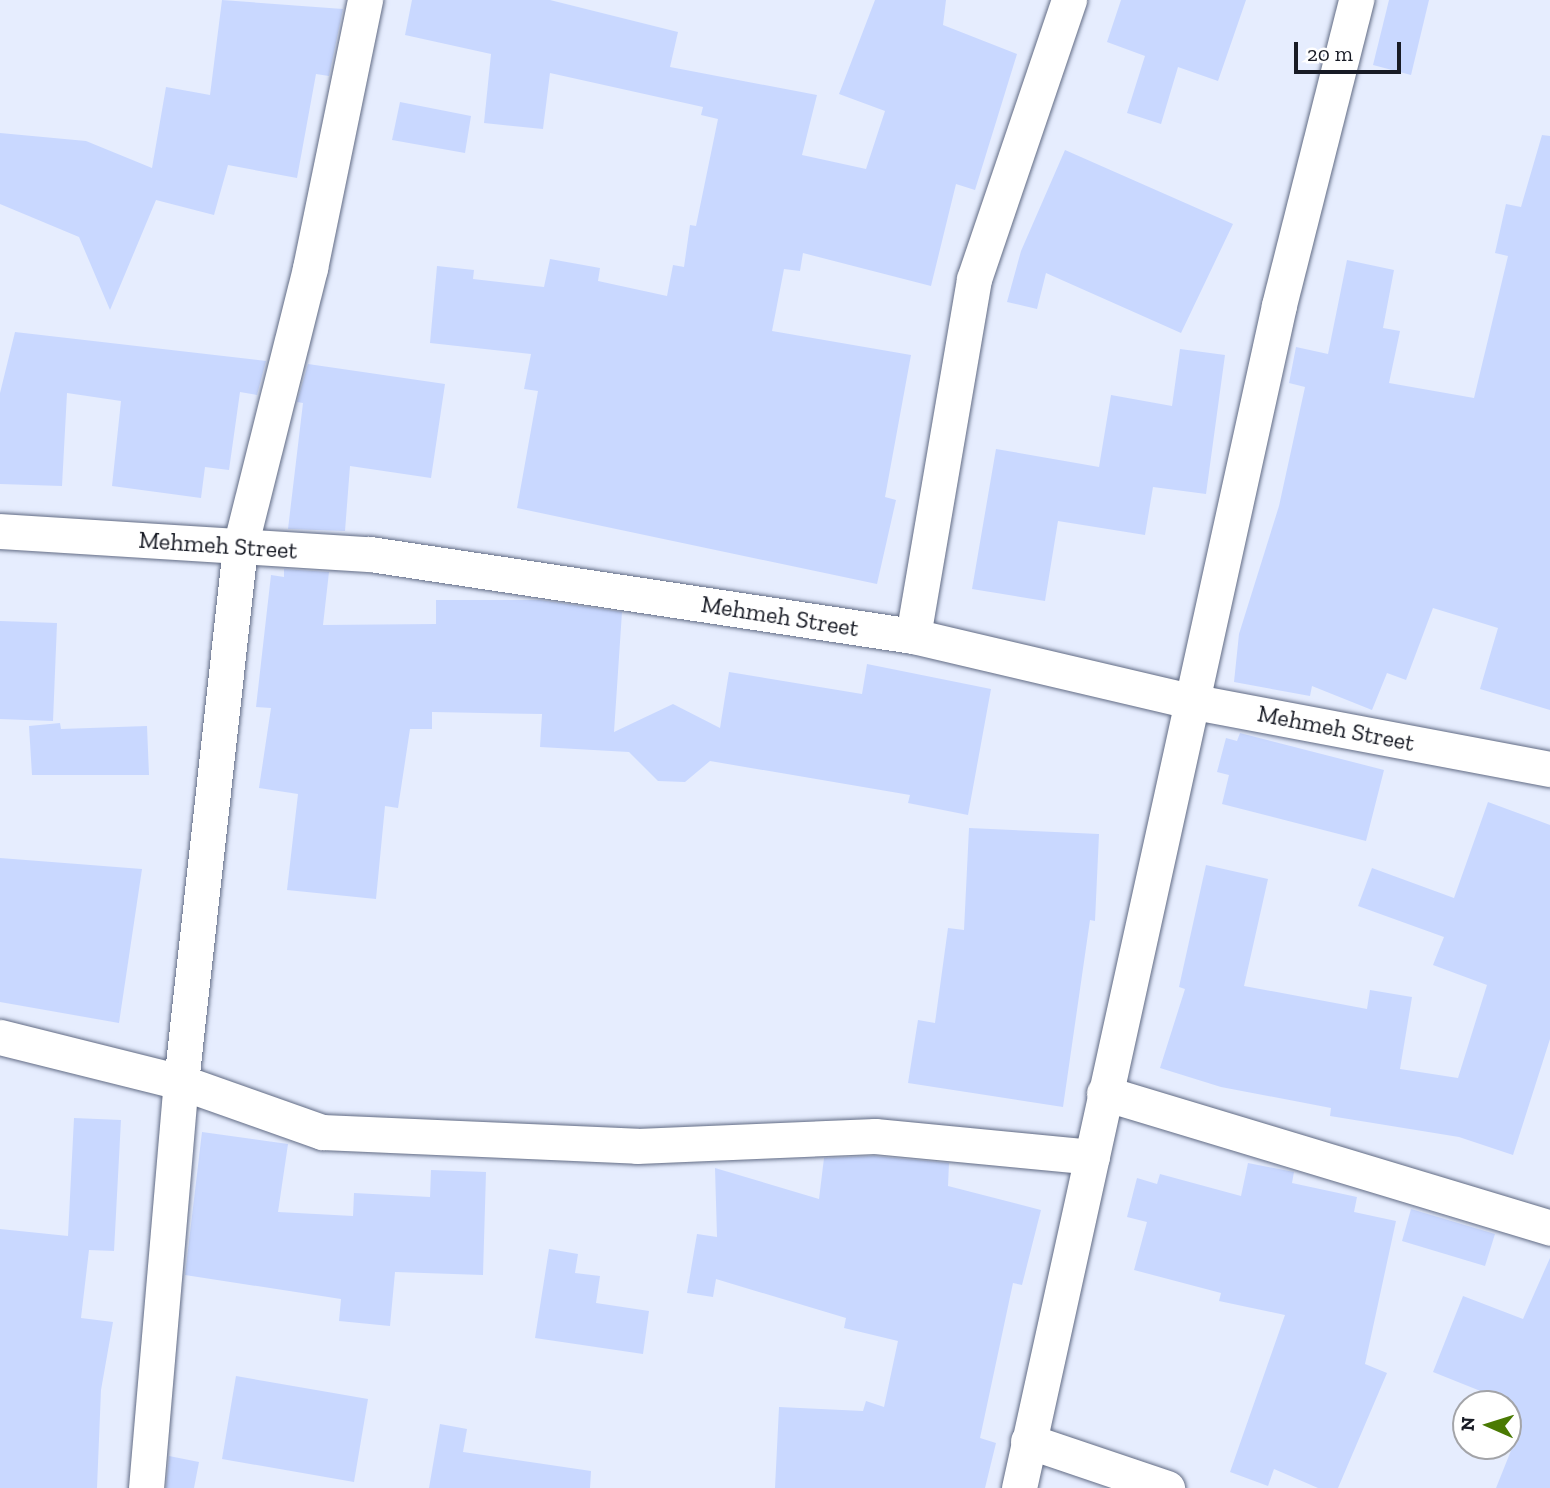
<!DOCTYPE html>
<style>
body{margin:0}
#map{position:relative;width:1550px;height:1488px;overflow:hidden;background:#e6edfe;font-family:"Zilla Slab",serif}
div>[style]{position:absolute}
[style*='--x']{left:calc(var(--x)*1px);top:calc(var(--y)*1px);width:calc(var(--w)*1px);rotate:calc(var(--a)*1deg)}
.building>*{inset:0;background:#c9d8ff}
.roads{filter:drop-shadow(0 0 2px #616b84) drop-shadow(0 0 2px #616b84)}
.minor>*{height:35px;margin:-17.5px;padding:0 17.5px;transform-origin:17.5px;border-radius:17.5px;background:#fff}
span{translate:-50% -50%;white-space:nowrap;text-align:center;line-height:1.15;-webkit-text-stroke:7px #fff;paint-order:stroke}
.street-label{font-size:24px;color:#181b25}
.north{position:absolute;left:1452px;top:1390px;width:70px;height:70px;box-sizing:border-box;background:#fff;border:2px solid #a3a4a8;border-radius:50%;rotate:273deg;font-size:19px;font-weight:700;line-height:28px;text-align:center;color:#181b25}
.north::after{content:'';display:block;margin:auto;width:24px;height:32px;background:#4a7a03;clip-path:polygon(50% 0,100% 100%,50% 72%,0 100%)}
.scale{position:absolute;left:1294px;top:42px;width:107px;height:32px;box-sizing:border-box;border:4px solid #181b25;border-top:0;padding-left:9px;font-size:21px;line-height:24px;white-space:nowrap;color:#181b25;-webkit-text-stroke:5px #fff;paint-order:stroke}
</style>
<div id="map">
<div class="building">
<i style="clip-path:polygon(222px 0,343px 9px,329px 76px,316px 74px,297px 178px,228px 165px,214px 215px,156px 200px,110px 310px,79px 237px,0 204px,0 133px,86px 141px,152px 168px,166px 87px,210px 95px)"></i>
<i style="clip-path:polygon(412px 0,550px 0,678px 32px,670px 67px,817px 95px,802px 155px,866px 169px,885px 111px,839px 94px,875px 0,946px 0,943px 25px,1017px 54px,975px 190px,956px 184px,931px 286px,803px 253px,800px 271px,784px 269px,772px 331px,911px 355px,885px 497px,896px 500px,877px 584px,517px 508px,538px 391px,524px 389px,531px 354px,430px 343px,437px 266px,474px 270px,473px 279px,544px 287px,550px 259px,600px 268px,598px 281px,667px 296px,673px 265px,684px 267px,690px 225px,696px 226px,718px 119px,701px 115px,703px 107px,550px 73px,543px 129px,484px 123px,491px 54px,405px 35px)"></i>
<i style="clip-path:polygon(1121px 0,1246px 0,1218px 81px,1178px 67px,1161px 124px,1127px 113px,1145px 56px,1107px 42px)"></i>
<i style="clip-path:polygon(1389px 0,1429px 0,1411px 75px,1373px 65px)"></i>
<i style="clip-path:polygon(400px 102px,471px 116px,465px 153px,392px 140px)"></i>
<i style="clip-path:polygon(1542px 135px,1550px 136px,1550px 710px,1480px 689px,1498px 628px,1433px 608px,1406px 680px,1387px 673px,1372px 710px,1312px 686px,1310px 696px,1234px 682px,1239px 634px,1279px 506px,1305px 387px,1289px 383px,1296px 347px,1328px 354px,1347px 260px,1394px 270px,1383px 328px,1400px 331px,1389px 383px,1474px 398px,1508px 256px,1495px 253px,1506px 204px,1521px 207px)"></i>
<i style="clip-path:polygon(1065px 150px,1233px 224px,1181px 333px,1046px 273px,1037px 309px,1007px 302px,1021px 251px)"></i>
<i style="clip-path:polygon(15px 332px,266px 361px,257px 395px,240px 392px,229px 470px,205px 467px,201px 498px,112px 486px,121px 401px,67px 393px,62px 486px,0 484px,0 393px)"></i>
<i style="clip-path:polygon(1180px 349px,1225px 355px,1206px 494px,1153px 487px,1145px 535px,1058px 521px,1045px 601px,972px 589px,996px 449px,1099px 467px,1111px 395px,1172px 406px)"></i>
<i style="clip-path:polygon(308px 364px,445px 384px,431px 478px,350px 466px,345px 531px,288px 529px,303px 403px,297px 402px)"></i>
<i style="clip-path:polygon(284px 569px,329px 572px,323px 625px,436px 624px,436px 600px,540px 600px,622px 612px,614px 732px,673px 704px,720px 728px,729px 672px,862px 694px,867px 664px,991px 689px,968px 815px,908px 803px,910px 795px,710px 761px,685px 782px,658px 781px,629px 752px,540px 747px,542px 714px,432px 712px,432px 729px,410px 729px,398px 808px,385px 806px,376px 899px,287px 890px,298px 794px,259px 788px,271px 708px,256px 707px,271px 575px,284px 577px)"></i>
<i style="clip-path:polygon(0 621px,57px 623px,53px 721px,0 719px)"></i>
<i style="clip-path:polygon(60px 723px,61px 729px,147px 726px,149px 775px,32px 775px,29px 726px)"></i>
<i style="clip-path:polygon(1240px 733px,1384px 770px,1366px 841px,1222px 804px,1229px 775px,1217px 772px,1226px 738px,1237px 741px)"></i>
<i style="clip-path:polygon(1488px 802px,1550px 825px,1550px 1039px,1513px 1155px,1459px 1137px,1330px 1116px,1331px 1108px,1221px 1087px,1160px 1068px,1185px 989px,1179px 987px,1206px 865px,1268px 879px,1244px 986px,1367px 1009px,1370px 990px,1412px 997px,1400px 1069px,1458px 1078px,1487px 985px,1433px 965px,1444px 937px,1358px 906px,1372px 868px,1454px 898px)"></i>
<i style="clip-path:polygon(969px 828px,1099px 834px,1095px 921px,1090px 920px,1063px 1107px,908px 1083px,918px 1020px,935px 1023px,948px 928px,964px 930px)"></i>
<i style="clip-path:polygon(0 858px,142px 869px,119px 1023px,0 1002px)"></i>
<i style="clip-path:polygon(74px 1118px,121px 1120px,114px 1251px,89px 1250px,81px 1318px,113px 1322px,101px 1390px,97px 1488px,0 1488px,0 1229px,68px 1236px)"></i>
<i style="clip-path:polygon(202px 1132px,288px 1144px,278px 1212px,353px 1216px,354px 1193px,430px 1197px,431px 1170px,486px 1172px,483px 1275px,395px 1272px,390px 1326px,339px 1321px,341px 1299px,185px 1275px)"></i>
<i style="clip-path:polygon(874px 1156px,949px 1163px,948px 1186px,1041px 1210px,1022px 1285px,1013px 1283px,980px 1438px,996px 1443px,985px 1488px,775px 1488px,779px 1407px,863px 1411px,866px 1401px,884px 1407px,898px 1341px,844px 1328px,846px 1318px,716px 1279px,713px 1297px,687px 1293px,697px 1234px,717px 1237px,715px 1168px,819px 1199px,824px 1158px)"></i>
<i style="clip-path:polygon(1248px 1163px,1294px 1172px,1292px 1183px,1357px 1197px,1354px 1212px,1396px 1221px,1365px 1364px,1387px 1373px,1338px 1488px,1318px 1488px,1274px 1469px,1268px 1486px,1230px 1472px,1285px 1315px,1219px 1301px,1221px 1293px,1134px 1270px,1147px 1222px,1127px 1217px,1137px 1178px,1157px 1184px,1160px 1174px,1241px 1196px)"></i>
<i style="clip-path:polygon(1411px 1209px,1495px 1234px,1485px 1266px,1402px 1241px)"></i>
<i style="clip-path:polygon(549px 1249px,578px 1254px,575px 1273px,600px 1276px,596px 1303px,649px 1311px,643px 1354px,535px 1338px)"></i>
<i style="clip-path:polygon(1550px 1258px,1550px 1488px,1496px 1488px,1522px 1423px,1508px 1417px,1508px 1404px,1478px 1404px,1483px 1392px,1433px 1372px,1463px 1296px,1523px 1319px)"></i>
<i style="clip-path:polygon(236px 1376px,368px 1399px,354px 1482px,222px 1459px)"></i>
<i style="clip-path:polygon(440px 1424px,467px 1429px,463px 1452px,591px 1471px,590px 1488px,429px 1488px)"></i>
<i style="clip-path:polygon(169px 1456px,199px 1462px,194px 1488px,166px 1488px)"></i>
</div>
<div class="roads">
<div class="minor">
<i style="--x:0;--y:531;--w:371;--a:3.6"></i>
<i style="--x:370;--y:554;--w:549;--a:8.59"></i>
<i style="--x:913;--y:636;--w:290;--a:13.2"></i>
<i style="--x:1195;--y:702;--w:361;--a:10.7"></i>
<i style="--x:913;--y:636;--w:362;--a:-80.3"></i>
<i style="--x:974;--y:279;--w:295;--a:-71.2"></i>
<i style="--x:0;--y:1037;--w:187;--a:14"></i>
<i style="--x:181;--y:1082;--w:150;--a:19.5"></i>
<i style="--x:322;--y:1132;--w:315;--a:2.5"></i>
<i style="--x:637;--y:1146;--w:238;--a:-2.4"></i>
<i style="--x:875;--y:1136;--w:218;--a:5.5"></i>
<i style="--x:1104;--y:1093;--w:466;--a:16.8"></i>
<i style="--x:1028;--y:1441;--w:147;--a:18.7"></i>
<i style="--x:146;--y:1488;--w:408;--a:-85.1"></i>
<i style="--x:181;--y:1082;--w:538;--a:-83.71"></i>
<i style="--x:240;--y:547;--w:288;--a:-75.9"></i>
<i style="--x:310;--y:268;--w:274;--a:-78.4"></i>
<i style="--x:1019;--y:1488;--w:1211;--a:-77.6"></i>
<i style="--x:1279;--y:305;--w:315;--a:-75.8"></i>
</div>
</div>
<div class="street-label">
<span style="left:218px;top:545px;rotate:4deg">Mehmeh Street</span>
<span style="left:780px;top:616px;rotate:9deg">Mehmeh Street</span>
<span style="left:1336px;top:728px;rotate:11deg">Mehmeh Street</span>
</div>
<div class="north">N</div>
<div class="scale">20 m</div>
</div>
